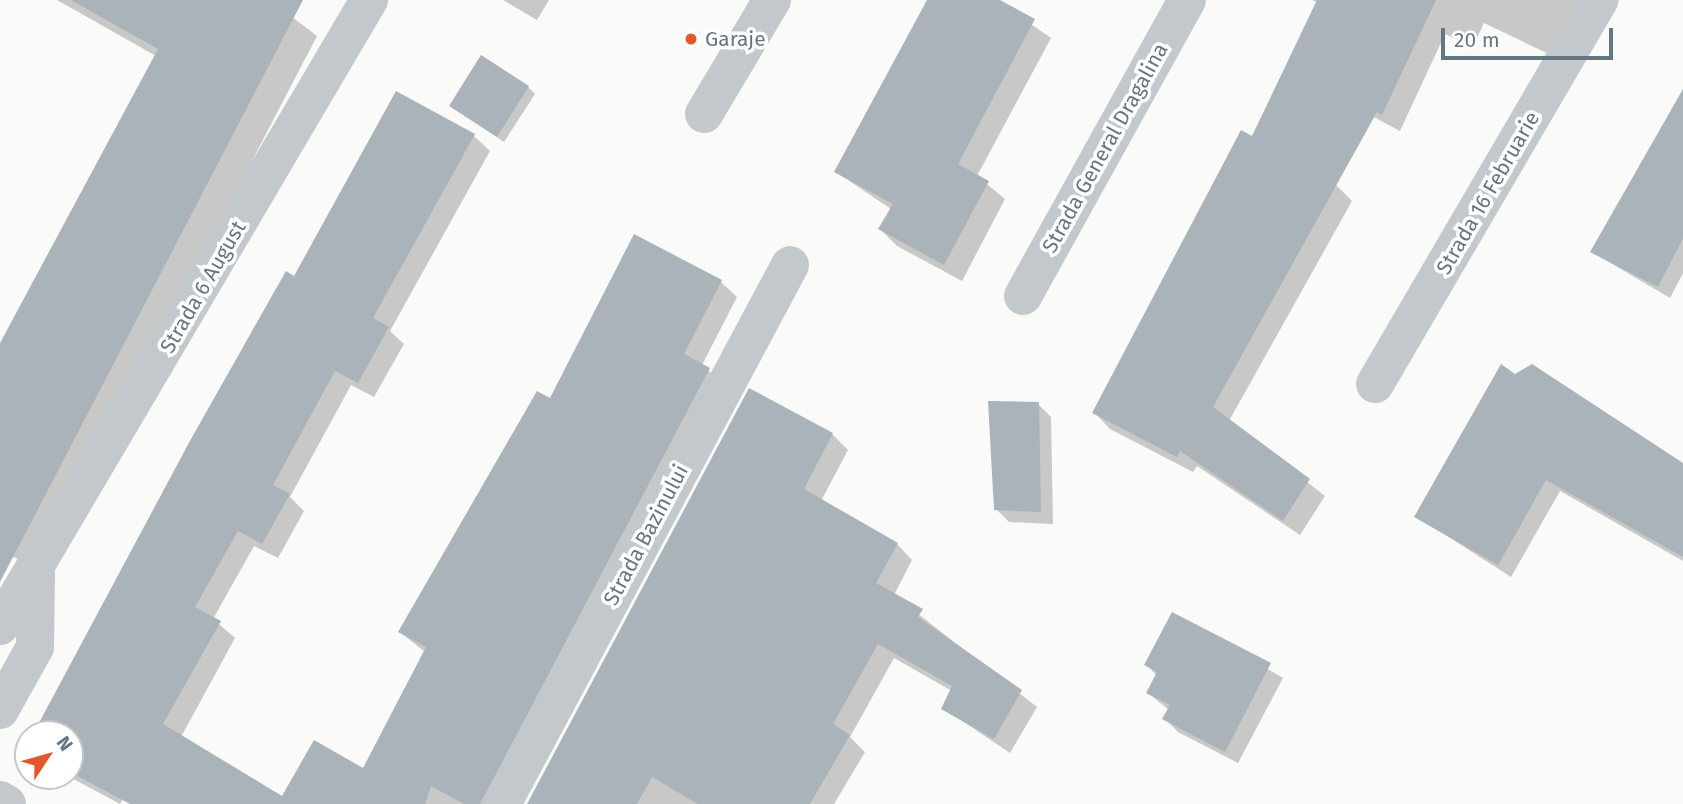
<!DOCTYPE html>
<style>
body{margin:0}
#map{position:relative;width:1683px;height:804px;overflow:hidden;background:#fafaf8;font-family:"Fira Sans",sans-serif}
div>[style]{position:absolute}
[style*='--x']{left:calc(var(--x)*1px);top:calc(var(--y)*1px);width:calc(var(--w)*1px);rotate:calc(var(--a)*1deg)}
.shadow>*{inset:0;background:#0003}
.building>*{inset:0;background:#aab3b9}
.street>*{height:38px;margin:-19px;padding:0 19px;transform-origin:19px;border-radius:19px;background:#c3c8cc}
.dots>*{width:19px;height:19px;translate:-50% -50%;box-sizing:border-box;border:4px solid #fff;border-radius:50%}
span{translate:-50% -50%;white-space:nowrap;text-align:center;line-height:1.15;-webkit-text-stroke:7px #fff;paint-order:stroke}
.poi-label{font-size:21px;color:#657683}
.left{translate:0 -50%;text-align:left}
.street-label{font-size:21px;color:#657683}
.north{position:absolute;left:14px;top:720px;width:70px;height:70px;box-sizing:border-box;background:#fff;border:2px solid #c1c8cd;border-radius:50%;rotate:54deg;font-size:19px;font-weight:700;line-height:28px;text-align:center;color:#657683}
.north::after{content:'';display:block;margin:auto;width:24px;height:32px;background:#e4572e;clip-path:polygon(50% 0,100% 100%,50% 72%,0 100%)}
.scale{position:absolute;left:1441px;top:28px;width:172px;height:32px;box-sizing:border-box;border:4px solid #657683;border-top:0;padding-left:9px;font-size:21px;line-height:24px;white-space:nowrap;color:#657683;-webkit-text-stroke:5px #fff;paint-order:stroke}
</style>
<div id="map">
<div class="shadow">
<i style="clip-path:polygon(57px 0,270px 0,317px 36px,39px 570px,0 550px,0 346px,156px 56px)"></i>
<i style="clip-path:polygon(503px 0,549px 0,537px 20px)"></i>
<i style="clip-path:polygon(929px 0,996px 0,1051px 38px,977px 176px,1005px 199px,962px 281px,897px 246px,880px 229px,891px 209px,836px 172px)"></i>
<i style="clip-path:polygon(1312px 0,1579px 0,1553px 56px,1484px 23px,1473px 47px,1445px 34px,1400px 131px,1306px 81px,1318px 3px)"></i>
<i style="clip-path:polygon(528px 87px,535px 94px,504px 142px,451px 106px)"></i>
<i style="clip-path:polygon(1683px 90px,1683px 273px,1670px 298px,1592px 252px)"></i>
<i style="clip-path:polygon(474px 136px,490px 151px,390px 331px,404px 344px,374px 397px,351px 385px,290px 497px,304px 511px,278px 558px,254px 546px,213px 619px,235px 638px,181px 737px,283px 799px,363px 770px,425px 652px,400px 632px,550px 401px,721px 282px,737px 297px,702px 365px,725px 385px,501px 804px,139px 804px,125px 796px,120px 804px,68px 776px,70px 734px,35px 734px,295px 278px)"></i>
<i style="clip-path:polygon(1336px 185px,1352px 201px,1229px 421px,1325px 496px,1300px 535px,1197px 466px,1193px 472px,1110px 429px,1094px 412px)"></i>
<i style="clip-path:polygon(1532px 366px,1683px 465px,1683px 561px,1560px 491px,1511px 577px,1416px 516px)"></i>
<i style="clip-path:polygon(750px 391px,832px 434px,848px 450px,821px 501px,897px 544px,912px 560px,894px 595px,1037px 707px,1010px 753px,943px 708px,952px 691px,894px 658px,850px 737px,865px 752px,834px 804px,529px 804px)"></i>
<i style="clip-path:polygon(1038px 404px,1051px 417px,1053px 524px,1009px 522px,996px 509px)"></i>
<i style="clip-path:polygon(1173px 614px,1283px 678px,1238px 763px,1178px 732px,1165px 719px,1169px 710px,1148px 693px,1157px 676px,1147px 665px)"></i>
</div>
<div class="building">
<i style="clip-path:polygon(71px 0,303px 0,0 582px,0 343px,158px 49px)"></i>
<i style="clip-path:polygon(927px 0,1000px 0,1035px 19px,958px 164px,989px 181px,944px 265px,878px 229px,893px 204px,834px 172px)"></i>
<i style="clip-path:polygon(1317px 0,1436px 0,1382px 115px,1377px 112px,1213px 407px,1310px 479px,1283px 521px,1180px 451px,1177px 457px,1092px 413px,1241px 130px,1252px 136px)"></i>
<i style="clip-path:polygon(481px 55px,529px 86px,497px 137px,449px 106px)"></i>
<i style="clip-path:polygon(1683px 89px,1683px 238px,1658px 287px,1590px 252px)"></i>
<i style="clip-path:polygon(396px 91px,475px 134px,373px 318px,389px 327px,358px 383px,335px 371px,273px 485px,290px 494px,262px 544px,238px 531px,195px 607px,221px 621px,163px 724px,282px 796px,314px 740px,363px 768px,426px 647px,398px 632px,537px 391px,550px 398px,634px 234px,722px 280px,684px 354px,710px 368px,480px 804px,464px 804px,431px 786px,425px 804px,130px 804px,70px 772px,70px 734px,33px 734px,191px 439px,286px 271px,294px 276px)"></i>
<i style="clip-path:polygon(1501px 364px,1515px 374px,1532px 364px,1683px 463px,1683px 557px,1546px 480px,1498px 565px,1414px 517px)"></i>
<i style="clip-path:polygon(749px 388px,833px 433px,804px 489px,898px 543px,876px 583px,923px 609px,918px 617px,1022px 690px,994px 739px,941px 709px,952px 686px,878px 644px,833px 724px,850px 735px,810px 804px,698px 804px,652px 777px,637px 804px,527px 804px)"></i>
<i style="clip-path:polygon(988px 401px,1039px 402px,1041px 512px,994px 510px)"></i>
<i style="clip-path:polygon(1172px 612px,1271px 663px,1225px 752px,1162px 719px,1170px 705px,1146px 693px,1157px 672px,1144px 665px)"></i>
</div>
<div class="street">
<i style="--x:704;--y:114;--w:133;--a:-59.2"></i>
<i style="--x:1023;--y:296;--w:338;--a:-61"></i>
<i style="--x:1375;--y:384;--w:445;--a:-59.7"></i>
<i style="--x:0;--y:626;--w:727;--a:-59.48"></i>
<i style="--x:0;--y:710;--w:72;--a:-60.9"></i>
<i style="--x:35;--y:647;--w:74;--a:-89.2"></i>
<i style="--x:0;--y:800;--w:8;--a:30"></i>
<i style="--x:502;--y:804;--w:611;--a:-61.88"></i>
</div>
<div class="dots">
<i style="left:691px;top:39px;background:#e4572e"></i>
</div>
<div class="poi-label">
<span class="left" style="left:705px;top:39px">Garaje</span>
</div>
<div class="street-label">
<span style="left:1105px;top:148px;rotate:-61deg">Strada General Dragalina</span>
<span style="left:1488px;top:193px;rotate:-60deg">Strada 16 Februarie</span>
<span style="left:203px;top:287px;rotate:-60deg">Strada 6 August</span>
<span style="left:646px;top:535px;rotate:-62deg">Strada Bazinului</span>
</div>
<div class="north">N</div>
<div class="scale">20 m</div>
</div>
